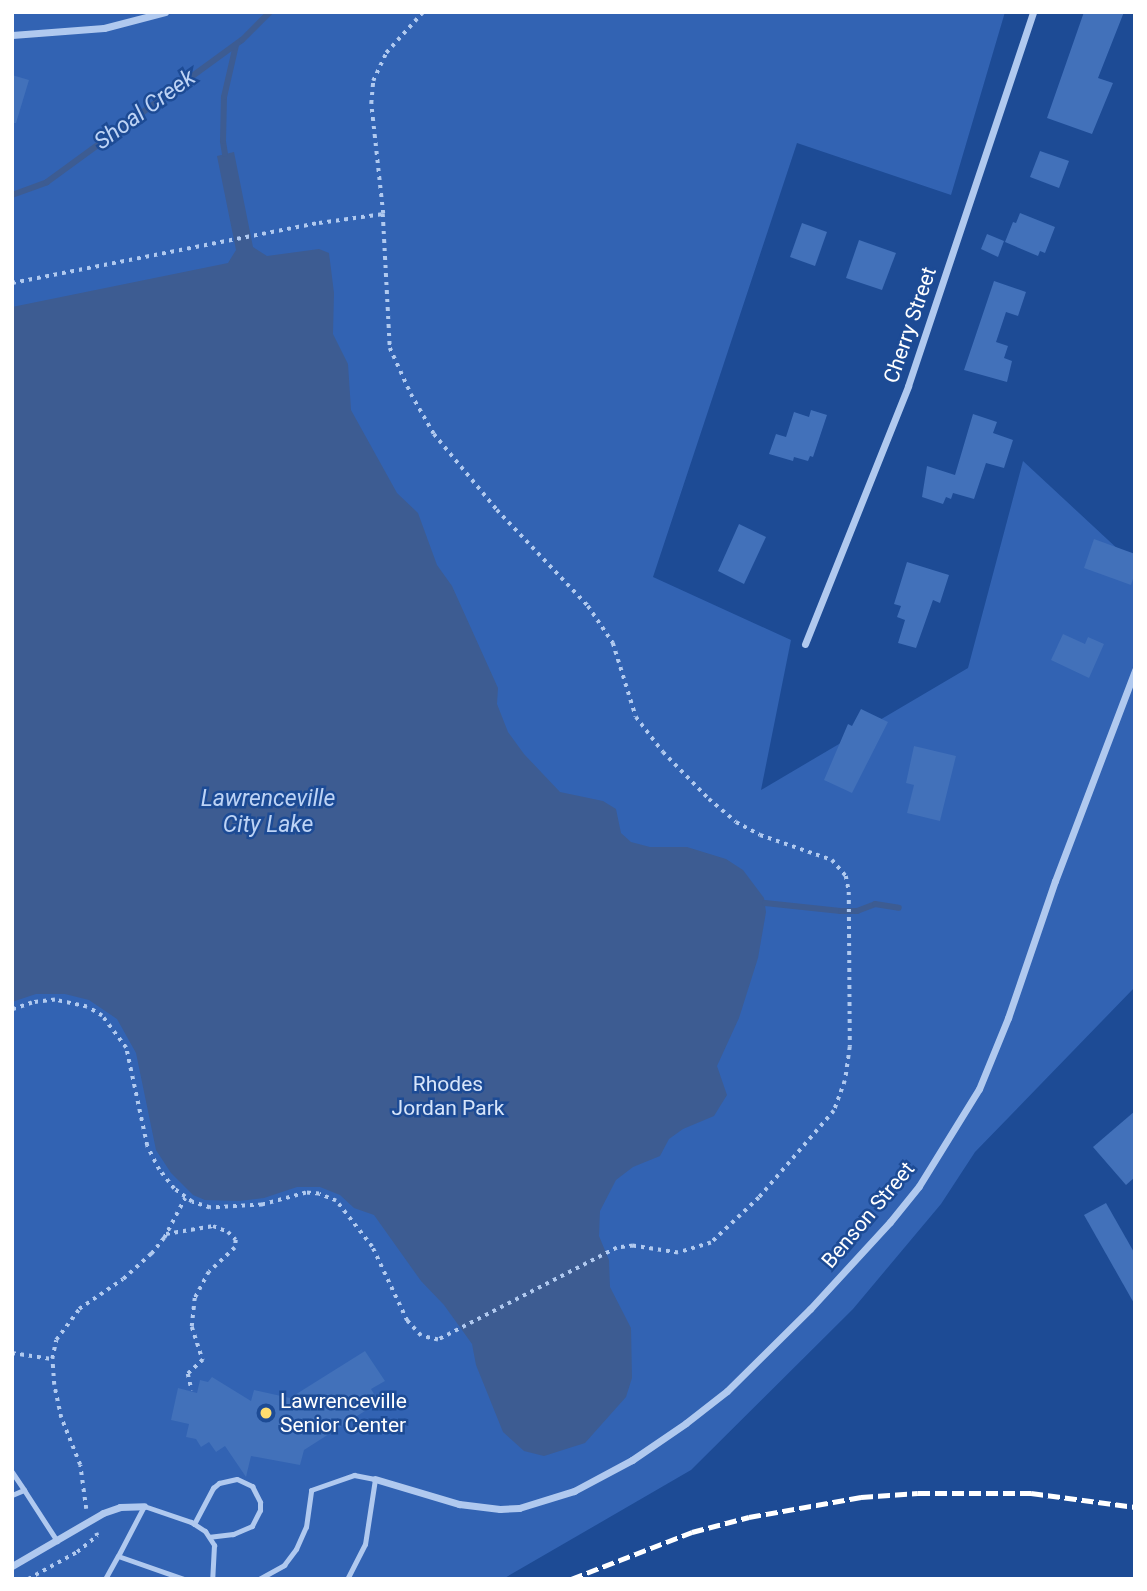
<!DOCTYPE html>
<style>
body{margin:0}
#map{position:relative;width:1147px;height:1591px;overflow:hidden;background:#1d4b95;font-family:Roboto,sans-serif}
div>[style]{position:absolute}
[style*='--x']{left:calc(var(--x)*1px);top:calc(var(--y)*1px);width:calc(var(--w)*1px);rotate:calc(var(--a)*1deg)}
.green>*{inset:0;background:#3263b3}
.water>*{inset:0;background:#3d5c92}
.stream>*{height:6px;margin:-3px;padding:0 3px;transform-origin:3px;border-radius:3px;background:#3d5c92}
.building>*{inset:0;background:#4271ba}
.path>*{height:3.5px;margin-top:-1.75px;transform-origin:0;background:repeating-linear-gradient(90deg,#b0c9ef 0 3.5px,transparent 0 8.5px)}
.service>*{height:5px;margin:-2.5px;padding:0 2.5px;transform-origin:2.5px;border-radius:2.5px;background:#b0c9ef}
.minor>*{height:7px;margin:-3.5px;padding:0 3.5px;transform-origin:3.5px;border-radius:3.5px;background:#b0c9ef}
.rail>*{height:5px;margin-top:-2.5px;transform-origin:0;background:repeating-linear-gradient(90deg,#fff 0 12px,transparent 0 17px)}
.dots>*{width:19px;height:19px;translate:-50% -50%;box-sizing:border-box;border:4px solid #1d4b95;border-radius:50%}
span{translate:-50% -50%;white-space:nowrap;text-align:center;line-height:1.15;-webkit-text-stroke:5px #1d4b95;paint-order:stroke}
.street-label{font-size:21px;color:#fff}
.park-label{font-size:21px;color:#d7e5fa}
.poi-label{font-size:21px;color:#fff}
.left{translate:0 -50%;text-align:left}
.water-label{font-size:23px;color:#bdd3f5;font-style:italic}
.frame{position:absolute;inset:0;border:14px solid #fff;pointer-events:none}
</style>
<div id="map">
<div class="green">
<i style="clip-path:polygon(12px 12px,1005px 12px,951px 195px,797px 143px,653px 577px,791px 640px,761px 790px,968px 668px,1023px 461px,1135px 565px,1135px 987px,975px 1152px,941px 1204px,853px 1309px,691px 1470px,503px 1579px,12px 1579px)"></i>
</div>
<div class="water">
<i style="clip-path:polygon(234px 152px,253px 247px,267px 256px,319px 249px,329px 253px,334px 293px,333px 334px,348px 364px,351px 410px,397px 493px,418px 513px,437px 565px,452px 586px,498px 688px,497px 704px,508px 732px,524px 754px,560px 792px,603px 801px,616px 809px,621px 833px,631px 842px,650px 847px,687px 847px,726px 859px,743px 870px,764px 898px,766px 912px,758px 958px,739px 1018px,717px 1066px,727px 1095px,714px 1116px,683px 1129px,669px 1139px,660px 1156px,633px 1167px,616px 1180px,600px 1211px,599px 1236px,609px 1260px,610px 1287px,631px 1328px,632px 1378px,626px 1397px,585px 1443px,544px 1456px,524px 1451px,503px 1432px,476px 1365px,472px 1344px,444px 1305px,421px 1281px,374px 1215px,354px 1208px,340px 1195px,320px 1187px,297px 1187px,264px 1198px,239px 1201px,205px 1200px,193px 1195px,171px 1173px,156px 1150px,136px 1053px,117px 1019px,89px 1000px,65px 994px,36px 994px,12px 1002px,12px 307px,228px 263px,236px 250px,217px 156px)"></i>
</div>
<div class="stream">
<i style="--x:225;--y:154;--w:13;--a:-99"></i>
<i style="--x:223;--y:141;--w:44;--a:-88.7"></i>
<i style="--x:224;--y:97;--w:53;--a:-77"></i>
<i style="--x:12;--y:195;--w:37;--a:-20"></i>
<i style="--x:47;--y:182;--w:241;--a:-36.1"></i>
<i style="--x:242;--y:40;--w:40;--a:-45"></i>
<i style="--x:765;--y:903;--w:76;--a:6"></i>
<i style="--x:841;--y:911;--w:16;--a:0"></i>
<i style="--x:857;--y:911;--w:19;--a:-21"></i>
<i style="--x:875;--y:904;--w:24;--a:9"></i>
</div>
<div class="building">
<i style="clip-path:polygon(1084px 12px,1124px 12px,1098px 78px,1113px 83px,1092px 134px,1047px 118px)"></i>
<i style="clip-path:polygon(12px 75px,29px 80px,16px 123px,12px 123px)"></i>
<i style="clip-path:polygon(1040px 151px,1069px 161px,1059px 188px,1030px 177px)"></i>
<i style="clip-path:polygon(1020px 213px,1055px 227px,1045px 253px,1040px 251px,1038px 256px,1005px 242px,1013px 222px,1016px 223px)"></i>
<i style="clip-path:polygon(802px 223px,827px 232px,815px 266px,790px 257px)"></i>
<i style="clip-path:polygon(987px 234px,1004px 241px,998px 257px,981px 249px)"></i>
<i style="clip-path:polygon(859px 240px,896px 253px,882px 290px,846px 278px)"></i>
<i style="clip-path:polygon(994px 281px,1026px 292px,1018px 316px,1006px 312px,996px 342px,1008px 346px,1004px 358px,1012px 361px,1007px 382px,964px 370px)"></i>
<i style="clip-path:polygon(811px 410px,827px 415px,813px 457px,810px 456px,808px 461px,794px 457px,793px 461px,769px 454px,776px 434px,786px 437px,794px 412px,809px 417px)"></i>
<i style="clip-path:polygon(973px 414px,997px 422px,993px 433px,1013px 440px,1004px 468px,986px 463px,974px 499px,953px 493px,951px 499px,946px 497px,943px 504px,922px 497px,927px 466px,955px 475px)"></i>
<i style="clip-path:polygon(739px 524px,766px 537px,744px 584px,718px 571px)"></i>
<i style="clip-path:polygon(1094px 539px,1135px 554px,1135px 573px,1131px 585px,1084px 568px)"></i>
<i style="clip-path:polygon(907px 562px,949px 575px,940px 603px,933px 600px,916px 648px,898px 643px,905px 620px,897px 617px,901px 606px,894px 604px)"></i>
<i style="clip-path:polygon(1063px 634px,1085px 644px,1088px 637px,1104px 644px,1089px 678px,1051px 660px)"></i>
<i style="clip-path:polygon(861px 709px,888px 722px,852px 793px,824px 780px,848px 724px,852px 726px)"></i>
<i style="clip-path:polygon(914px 746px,956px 756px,940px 821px,907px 813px,914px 785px,906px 783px)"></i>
<i style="clip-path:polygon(1135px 1111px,1135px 1177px,1126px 1185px,1093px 1147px)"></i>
<i style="clip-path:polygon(1106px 1203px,1135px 1254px,1135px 1305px,1084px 1215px)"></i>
<i style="clip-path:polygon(365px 1351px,385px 1381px,371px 1389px,379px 1402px,304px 1450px,300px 1465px,251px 1456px,246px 1477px,225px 1446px,216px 1452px,209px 1442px,201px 1447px,196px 1439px,186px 1437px,189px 1424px,171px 1420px,178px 1388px,197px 1393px,200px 1380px,208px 1382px,212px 1377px,251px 1401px,254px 1390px,290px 1398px)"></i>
</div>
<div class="path">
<i style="--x:383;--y:214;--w:111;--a:-96.2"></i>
<i style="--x:371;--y:104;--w:23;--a:-85"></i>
<i style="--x:373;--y:81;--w:31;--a:-65"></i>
<i style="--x:386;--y:53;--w:55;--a:-47.9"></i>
<i style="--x:12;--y:283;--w:313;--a:-11.1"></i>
<i style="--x:319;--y:223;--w:65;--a:-8"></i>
<i style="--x:383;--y:214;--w:134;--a:87"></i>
<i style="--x:390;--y:348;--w:51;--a:65.5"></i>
<i style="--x:411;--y:394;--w:46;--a:60.1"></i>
<i style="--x:434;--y:434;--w:99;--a:50.3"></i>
<i style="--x:497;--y:510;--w:132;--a:46.5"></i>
<i style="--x:588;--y:606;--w:45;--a:56"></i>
<i style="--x:613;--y:643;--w:77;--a:72.7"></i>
<i style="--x:636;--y:717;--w:44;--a:52.4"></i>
<i style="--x:663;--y:752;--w:66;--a:45.6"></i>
<i style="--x:709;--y:799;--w:35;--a:40"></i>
<i style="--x:736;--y:822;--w:27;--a:28"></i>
<i style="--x:760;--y:835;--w:76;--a:19.1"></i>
<i style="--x:832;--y:860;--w:21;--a:49"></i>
<i style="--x:846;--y:876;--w:16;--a:79"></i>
<i style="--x:849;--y:892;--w:155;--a:89.6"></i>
<i style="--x:850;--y:1047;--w:34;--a:98"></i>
<i style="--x:845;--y:1081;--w:32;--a:110"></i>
<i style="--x:834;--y:1111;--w:115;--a:130.8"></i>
<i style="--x:759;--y:1198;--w:66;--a:136.8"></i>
<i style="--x:711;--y:1243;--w:34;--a:163"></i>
<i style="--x:678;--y:1253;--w:46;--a:-171.2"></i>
<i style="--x:633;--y:1246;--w:16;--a:173"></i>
<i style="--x:617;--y:1248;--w:201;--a:152.8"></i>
<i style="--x:438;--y:1340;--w:17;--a:-167"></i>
<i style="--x:421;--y:1336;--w:21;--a:-133"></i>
<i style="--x:407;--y:1321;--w:82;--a:-115.3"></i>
<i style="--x:372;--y:1247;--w:58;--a:-128"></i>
<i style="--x:336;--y:1201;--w:18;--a:-158"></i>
<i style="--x:319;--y:1194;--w:13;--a:-176"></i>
<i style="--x:306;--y:1193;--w:46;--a:164.7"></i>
<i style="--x:262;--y:1205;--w:52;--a:176.7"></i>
<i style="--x:210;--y:1208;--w:19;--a:-162"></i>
<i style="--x:192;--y:1202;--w:22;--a:-144"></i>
<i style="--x:174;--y:1189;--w:24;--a:-128"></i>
<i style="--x:159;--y:1170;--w:27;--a:-117"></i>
<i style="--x:147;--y:1146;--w:100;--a:-102.1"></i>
<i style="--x:126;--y:1048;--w:40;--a:-127"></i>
<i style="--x:102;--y:1016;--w:17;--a:-149"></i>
<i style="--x:87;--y:1007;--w:33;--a:-168"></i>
<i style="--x:55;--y:1000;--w:23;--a:173"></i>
<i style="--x:32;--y:1003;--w:21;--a:161"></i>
<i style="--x:166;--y:1234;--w:48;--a:-9.7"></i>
<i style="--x:213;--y:1226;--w:16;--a:22"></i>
<i style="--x:228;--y:1232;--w:11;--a:45"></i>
<i style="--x:236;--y:1240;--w:8;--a:97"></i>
<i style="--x:235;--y:1248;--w:35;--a:137"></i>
<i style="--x:209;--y:1272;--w:30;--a:118"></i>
<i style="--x:195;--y:1298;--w:29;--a:96"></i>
<i style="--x:192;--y:1327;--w:35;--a:72"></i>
<i style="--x:203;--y:1360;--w:21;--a:137"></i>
<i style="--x:188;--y:1374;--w:17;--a:77"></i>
<i style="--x:12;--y:1353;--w:40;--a:8.5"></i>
<i style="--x:86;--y:1509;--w:44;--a:-97.8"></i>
<i style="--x:80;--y:1465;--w:51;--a:-112"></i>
<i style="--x:61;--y:1418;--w:34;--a:-102"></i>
<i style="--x:54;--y:1385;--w:26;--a:-94"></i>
<i style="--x:52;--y:1359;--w:19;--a:-78"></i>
<i style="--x:56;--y:1340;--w:39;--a:-53"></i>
<i style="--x:79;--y:1309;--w:53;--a:-34.3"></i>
<i style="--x:123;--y:1279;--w:38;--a:-42"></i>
<i style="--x:151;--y:1254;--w:21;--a:-51"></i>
<i style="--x:164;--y:1238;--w:45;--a:-62.3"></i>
<i style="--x:28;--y:1579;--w:56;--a:-28.9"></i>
<i style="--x:77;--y:1552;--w:26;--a:-39"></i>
<i style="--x:97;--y:1536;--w:3;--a:-108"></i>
</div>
<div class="service">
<i style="--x:12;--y:1472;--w:22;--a:56"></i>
<i style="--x:12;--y:1495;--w:13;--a:-23"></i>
<i style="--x:24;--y:1490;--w:61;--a:57.1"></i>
<i style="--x:194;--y:1524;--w:41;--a:-62.2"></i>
<i style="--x:213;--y:1488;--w:8;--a:-40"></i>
<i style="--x:219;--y:1483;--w:18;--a:-13"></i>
<i style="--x:237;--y:1479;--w:17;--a:25"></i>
<i style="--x:252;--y:1486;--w:18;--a:63"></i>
<i style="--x:260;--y:1502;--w:8;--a:90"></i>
<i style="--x:260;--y:1510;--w:18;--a:117"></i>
<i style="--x:252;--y:1526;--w:21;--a:157"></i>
<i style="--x:233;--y:1534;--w:23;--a:173"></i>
<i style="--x:118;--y:1556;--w:56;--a:-62.5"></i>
<i style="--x:144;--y:1506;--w:50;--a:18.8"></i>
<i style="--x:191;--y:1522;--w:17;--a:33"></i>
<i style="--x:205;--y:1531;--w:17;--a:57"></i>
<i style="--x:214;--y:1545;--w:34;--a:93"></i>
<i style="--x:105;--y:1579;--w:26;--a:-61"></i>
<i style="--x:118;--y:1556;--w:70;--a:19.2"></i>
<i style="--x:259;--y:1579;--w:29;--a:-29"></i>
<i style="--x:284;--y:1565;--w:20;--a:-53"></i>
<i style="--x:296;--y:1549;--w:24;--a:-66"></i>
<i style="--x:306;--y:1527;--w:37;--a:-82"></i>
<i style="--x:311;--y:1490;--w:46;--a:-19.2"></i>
<i style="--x:354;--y:1475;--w:21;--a:11"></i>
<i style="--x:375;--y:1479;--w:66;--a:98.7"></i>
<i style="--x:365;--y:1544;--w:39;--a:117"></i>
</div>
<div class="minor">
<i style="--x:12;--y:35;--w:92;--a:-4.4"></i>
<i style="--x:104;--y:28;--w:63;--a:-14.7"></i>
<i style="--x:805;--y:644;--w:278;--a:-68.2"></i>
<i style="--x:908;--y:386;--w:394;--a:-71.5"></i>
<i style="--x:375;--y:1479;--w:88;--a:16.6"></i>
<i style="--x:459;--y:1504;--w:41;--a:7"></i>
<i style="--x:500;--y:1509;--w:19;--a:-3"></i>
<i style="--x:519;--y:1508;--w:58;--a:-17.2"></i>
<i style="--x:574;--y:1491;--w:66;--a:-28.1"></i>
<i style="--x:632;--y:1460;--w:65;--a:-34.4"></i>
<i style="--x:686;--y:1423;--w:52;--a:-38"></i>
<i style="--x:727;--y:1391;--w:117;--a:-44.7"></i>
<i style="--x:810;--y:1309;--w:118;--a:-47.4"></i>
<i style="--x:890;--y:1222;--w:46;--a:-51.1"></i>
<i style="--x:919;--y:1186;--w:114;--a:-58.3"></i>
<i style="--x:979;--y:1089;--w:77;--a:-67.8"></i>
<i style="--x:1008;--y:1018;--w:145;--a:-71.1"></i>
<i style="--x:1055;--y:881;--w:226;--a:-69.2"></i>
<i style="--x:12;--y:1566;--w:105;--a:-30.2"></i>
<i style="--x:103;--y:1513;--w:18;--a:-19"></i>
<i style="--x:120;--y:1507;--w:24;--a:-2"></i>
</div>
<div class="rail">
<i style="--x:571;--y:1579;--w:130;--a:-21.2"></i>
<i style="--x:692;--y:1532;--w:59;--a:-14.7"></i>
<i style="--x:749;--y:1517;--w:114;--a:-10.1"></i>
<i style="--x:861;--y:1497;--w:57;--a:-4"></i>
<i style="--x:918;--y:1493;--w:113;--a:0"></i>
<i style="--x:1031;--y:1493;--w:105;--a:7.7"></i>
</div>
<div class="dots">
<i style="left:266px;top:1413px;background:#fedd6f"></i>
</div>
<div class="street-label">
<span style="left:910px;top:325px;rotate:-71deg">Cherry Street</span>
<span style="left:868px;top:1215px;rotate:-50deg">Benson Street</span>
</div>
<div class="park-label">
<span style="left:448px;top:1096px">Rhodes<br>Jordan Park</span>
</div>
<div class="poi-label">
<span class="left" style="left:280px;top:1413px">Lawrenceville<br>Senior Center</span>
</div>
<div class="water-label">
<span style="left:145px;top:110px;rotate:-36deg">Shoal Creek</span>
<span style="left:268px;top:812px">Lawrenceville<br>City Lake</span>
</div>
<div class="frame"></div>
</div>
